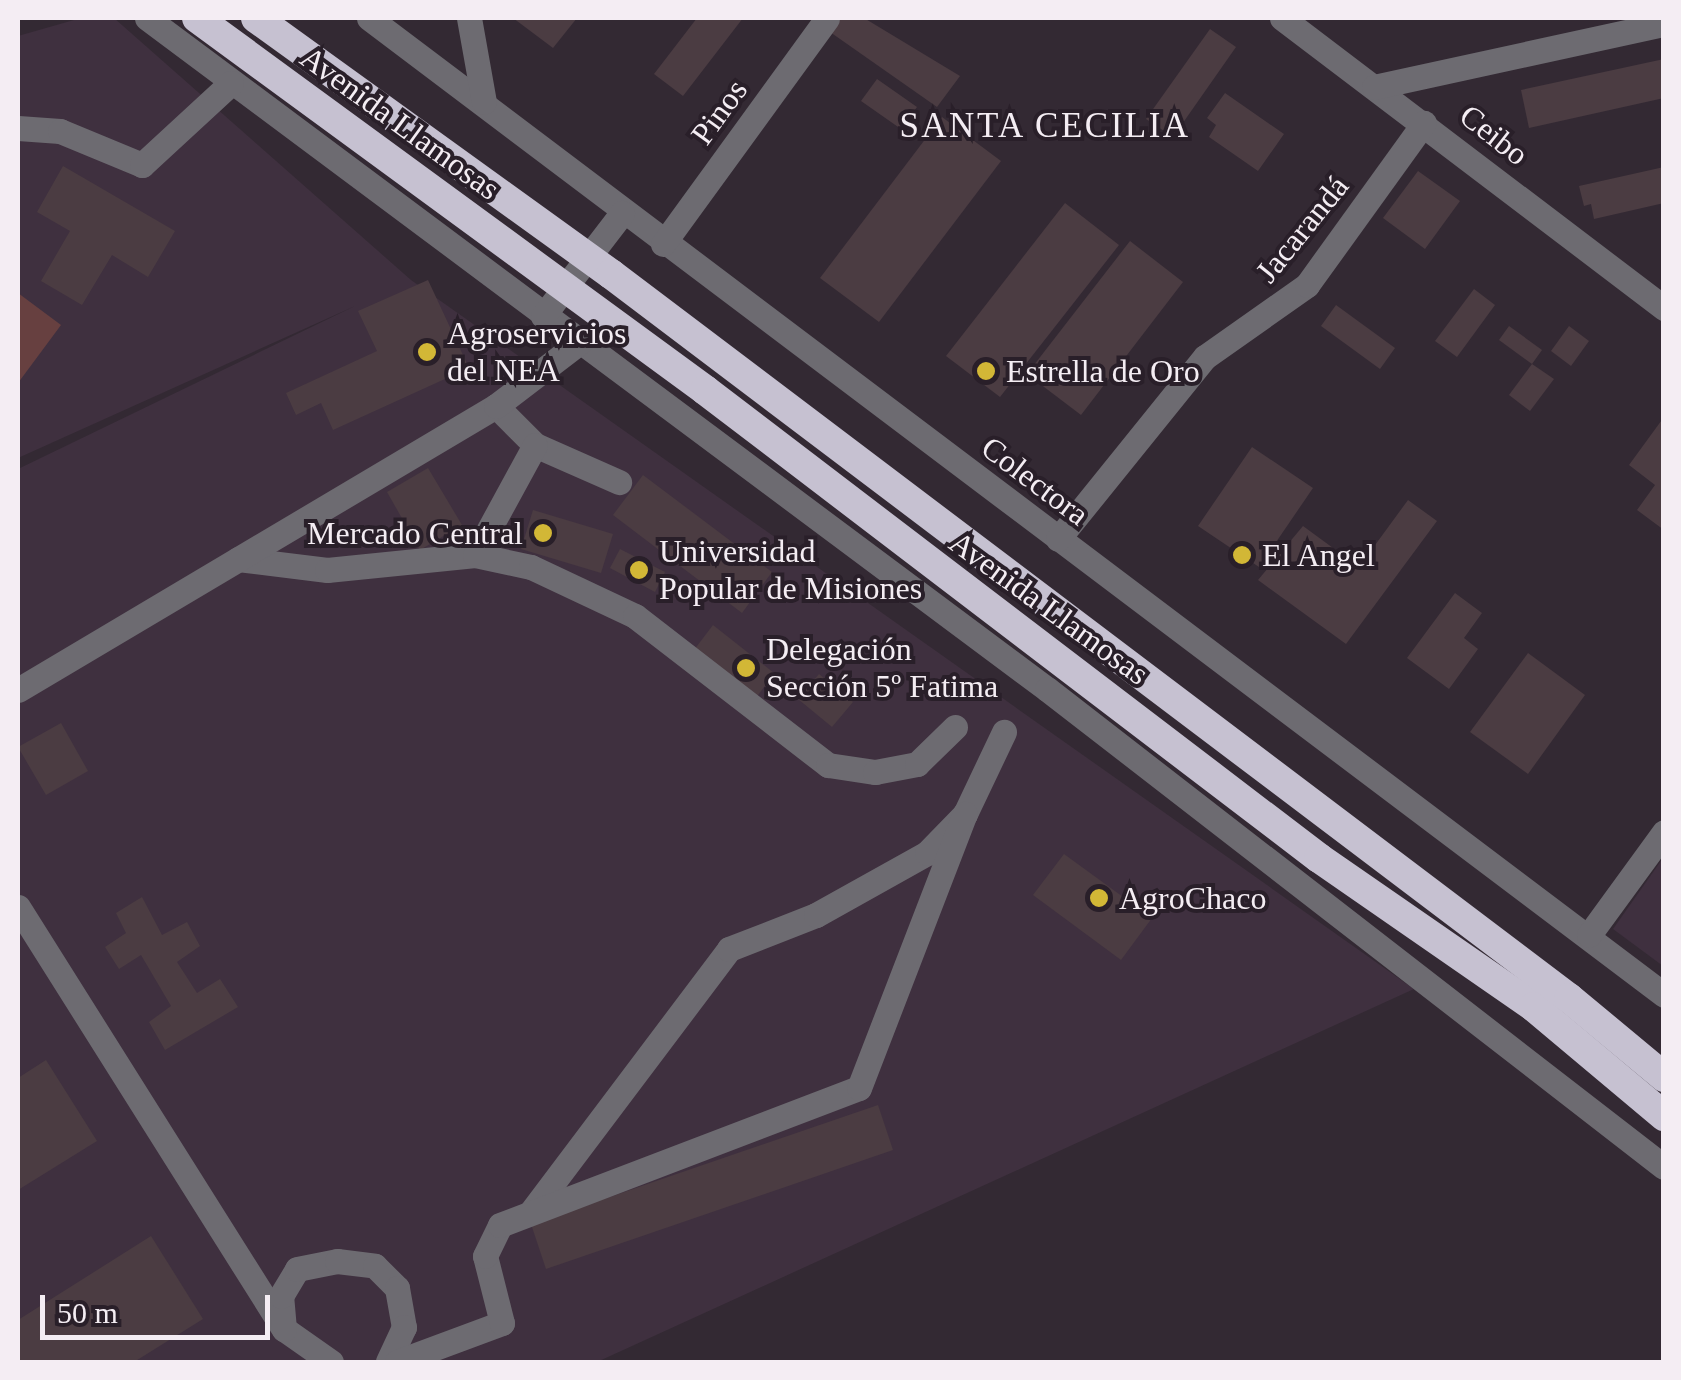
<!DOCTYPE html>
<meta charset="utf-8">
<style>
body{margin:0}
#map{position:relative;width:1681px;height:1380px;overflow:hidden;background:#332933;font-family:"Times New Roman",serif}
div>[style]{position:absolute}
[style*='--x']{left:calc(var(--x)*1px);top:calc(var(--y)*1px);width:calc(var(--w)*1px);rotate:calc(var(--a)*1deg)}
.built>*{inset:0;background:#3f303f}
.green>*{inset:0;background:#674040}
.building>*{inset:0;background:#4b3c42}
.minor>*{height:25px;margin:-12.5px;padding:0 12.5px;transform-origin:12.5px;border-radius:12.5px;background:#6d6b71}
.highway>*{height:30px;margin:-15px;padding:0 15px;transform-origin:15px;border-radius:15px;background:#c6c1d1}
.dots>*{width:28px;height:28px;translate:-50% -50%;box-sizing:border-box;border:5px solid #291f29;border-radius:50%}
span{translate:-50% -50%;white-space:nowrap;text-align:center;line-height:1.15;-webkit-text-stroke:8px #291f29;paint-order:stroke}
.street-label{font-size:32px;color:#f4edf3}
.poi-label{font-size:32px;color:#f4edf3}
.left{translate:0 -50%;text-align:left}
.right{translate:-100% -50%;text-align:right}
.neighbourhood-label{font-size:35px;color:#f4edf3;letter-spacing:2.5px}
.frame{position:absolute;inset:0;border:20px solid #f4edf3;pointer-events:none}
.scale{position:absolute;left:40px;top:1295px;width:230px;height:45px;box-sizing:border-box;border:5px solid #f4edf3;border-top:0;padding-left:12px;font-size:30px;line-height:35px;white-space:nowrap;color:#f4edf3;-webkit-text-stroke:8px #291f29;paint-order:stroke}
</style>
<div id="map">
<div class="built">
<i style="clip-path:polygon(81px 18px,114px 18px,411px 280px,1414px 989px,597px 1362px,18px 1362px,18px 469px,355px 306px,18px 458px,18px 36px)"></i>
<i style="clip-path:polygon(1663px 858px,1663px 966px,1613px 929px)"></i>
</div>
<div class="green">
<i style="clip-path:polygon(18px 293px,61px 325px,18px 383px)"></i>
</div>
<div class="building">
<i style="clip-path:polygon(513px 18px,577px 18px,553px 48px)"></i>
<i style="clip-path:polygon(697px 18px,743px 18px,683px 96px,654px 74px)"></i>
<i style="clip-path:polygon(840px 18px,864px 18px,960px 76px,937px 107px,830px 32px)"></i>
<i style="clip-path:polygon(1210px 29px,1236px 47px,1173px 137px,1146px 119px)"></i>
<i style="clip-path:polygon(1664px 59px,1664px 98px,1529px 128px,1521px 90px)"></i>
<i style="clip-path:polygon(877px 79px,917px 107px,901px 129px,861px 101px)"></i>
<i style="clip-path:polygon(1225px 93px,1284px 134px,1258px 171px,1209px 137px,1216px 125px,1207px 118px)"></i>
<i style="clip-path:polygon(942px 117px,1001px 161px,879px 322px,820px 278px)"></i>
<i style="clip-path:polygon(63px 166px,175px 231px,148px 277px,112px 255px,82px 305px,41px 281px,70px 231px,37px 212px)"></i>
<i style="clip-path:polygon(1664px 167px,1664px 203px,1594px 219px,1591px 204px,1584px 206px,1579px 186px)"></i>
<i style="clip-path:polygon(1418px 171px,1460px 201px,1425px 249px,1383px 218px)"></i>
<i style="clip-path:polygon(1065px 203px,1119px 245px,1000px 397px,946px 356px)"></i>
<i style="clip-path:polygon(1130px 241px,1183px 282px,1081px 415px,1027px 374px)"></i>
<i style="clip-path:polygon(428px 280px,469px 368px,333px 430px,321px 403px,296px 415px,286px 393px,377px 351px,358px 311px)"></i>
<i style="clip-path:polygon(1474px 289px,1495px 305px,1457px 357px,1435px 341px)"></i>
<i style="clip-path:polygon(1336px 305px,1395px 348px,1380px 369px,1321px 326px)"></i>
<i style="clip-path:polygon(1509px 326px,1542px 350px,1532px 364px,1499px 340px)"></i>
<i style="clip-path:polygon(1569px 326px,1589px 341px,1571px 366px,1551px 351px)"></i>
<i style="clip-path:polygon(1532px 364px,1554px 379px,1530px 411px,1509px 395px)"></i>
<i style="clip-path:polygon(1664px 417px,1664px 530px,1637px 510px,1655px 485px,1629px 465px)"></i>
<i style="clip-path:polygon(1252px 447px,1313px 488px,1259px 567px,1198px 526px)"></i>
<i style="clip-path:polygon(428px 468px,462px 525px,420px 550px,387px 492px)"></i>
<i style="clip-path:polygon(643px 475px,772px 572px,742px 613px,613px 515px)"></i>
<i style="clip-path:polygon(1408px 500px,1437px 521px,1346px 644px,1258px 580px,1303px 526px,1359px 567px)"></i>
<i style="clip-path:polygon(533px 510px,613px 534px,601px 573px,521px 549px)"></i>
<i style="clip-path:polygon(620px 549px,665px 572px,655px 592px,610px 568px)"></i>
<i style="clip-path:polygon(1455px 593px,1482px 613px,1464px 638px,1478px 649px,1449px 689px,1407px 658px)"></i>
<i style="clip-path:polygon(713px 625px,774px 673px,756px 698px,694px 650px)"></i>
<i style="clip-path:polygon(1528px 653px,1585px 695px,1528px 774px,1470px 732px)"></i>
<i style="clip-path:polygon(819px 674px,853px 702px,832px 727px,798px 699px)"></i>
<i style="clip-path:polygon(61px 723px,88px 771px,46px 795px,18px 747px)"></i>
<i style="clip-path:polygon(1064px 854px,1152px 918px,1121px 960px,1033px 895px)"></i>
<i style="clip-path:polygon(142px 897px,162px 935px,187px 922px,200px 946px,177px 962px,197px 993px,220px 979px,238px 1007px,165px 1050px,149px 1022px,171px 1006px,141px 955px,119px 969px,105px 947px,126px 933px,116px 913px)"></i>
<i style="clip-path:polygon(46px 1060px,97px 1141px,18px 1190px,18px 1078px)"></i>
<i style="clip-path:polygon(878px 1105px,893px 1150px,546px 1269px,531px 1224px)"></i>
<i style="clip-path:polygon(151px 1236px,203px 1319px,134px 1362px,18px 1362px,18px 1320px)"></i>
</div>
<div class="minor">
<i style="--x:147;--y:18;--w:1123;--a:36.71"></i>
<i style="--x:1047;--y:689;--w:780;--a:37.77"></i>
<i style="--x:369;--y:18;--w:1622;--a:37.03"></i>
<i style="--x:469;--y:18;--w:85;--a:79.9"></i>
<i style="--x:1282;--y:18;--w:480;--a:37.2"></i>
<i style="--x:1374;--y:87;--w:297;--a:-12.3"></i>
<i style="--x:18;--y:128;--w:42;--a:4.1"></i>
<i style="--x:60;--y:131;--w:89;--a:22.5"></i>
<i style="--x:142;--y:165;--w:121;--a:-42.7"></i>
<i style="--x:663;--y:244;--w:279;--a:-54"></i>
<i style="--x:543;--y:316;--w:130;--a:-52.5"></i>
<i style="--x:496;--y:406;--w:55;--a:45"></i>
<i style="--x:535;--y:445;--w:92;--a:23.8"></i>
<i style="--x:1058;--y:539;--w:234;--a:-51.1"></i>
<i style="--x:1205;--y:357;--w:125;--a:-35.2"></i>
<i style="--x:1307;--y:285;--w:200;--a:-54.2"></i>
<i style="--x:475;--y:555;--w:125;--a:-61.4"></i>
<i style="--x:238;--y:559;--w:90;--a:7"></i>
<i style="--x:327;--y:570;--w:149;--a:-5.8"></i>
<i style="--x:475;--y:555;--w:57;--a:12.1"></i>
<i style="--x:531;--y:567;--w:115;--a:25.2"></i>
<i style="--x:635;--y:616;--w:244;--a:37.7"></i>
<i style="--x:828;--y:765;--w:48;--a:8.5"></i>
<i style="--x:875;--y:772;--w:43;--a:-10.8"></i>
<i style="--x:917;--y:764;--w:53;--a:-44.2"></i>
<i style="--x:18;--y:690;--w:556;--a:-30.72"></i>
<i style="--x:496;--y:406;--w:107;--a:-37.4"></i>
<i style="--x:18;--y:907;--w:499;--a:57.8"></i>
<i style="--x:1589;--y:935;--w:127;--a:-53.9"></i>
<i style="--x:531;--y:1212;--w:329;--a:-53"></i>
<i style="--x:729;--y:949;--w:93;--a:-21.3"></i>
<i style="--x:816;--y:915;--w:127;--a:-29.2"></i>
<i style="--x:927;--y:853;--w:54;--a:-45.7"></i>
<i style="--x:965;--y:814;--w:91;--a:-64.6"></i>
<i style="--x:331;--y:1362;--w:57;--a:-144.9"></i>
<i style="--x:284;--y:1329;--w:33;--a:-95"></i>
<i style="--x:281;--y:1296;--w:31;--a:-59"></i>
<i style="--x:297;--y:1269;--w:41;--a:-11.3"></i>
<i style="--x:337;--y:1261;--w:38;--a:7"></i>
<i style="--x:375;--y:1266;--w:31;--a:45"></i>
<i style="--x:397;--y:1288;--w:40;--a:80"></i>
<i style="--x:404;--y:1327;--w:38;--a:115"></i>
<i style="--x:397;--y:1362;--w:112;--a:-20.4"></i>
<i style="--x:502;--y:1323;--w:69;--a:-104.2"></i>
<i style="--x:485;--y:1256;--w:34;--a:-64"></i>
<i style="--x:500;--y:1225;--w:384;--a:-20.9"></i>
<i style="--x:859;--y:1088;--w:294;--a:-68.9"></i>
</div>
<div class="highway">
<i style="--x:197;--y:18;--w:630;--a:36.21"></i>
<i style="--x:705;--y:390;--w:772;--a:37.32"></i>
<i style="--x:1319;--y:858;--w:262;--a:34.7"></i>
<i style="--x:1534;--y:1007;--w:170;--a:40"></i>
<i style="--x:256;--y:18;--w:438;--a:35.8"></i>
<i style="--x:611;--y:274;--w:1201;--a:37.08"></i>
<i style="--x:1569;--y:998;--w:124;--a:39.7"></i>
</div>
<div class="dots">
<i style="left:427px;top:352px;background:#d2b736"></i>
<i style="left:986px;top:371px;background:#d2b736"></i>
<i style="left:543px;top:533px;background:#d2b736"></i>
<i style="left:1242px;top:555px;background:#d2b736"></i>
<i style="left:639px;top:570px;background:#d2b736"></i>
<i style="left:746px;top:668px;background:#d2b736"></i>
<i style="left:1099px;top:898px;background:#d2b736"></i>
</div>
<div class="street-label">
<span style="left:719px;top:112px;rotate:-54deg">Pinos</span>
<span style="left:400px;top:123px;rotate:36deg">Avenida Llamosas</span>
<span style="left:1494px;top:135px;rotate:38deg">Ceibo</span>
<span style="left:1302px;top:229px;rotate:-51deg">Jacarandá</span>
<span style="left:1035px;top:481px;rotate:37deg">Colectora</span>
<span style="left:1049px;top:608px;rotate:36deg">Avenida Llamosas</span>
</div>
<div class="poi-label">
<span class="left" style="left:447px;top:352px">Agroservicios<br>del NEA</span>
<span class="left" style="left:1006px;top:371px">Estrella de Oro</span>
<span class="right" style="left:523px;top:533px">Mercado Central</span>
<span class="left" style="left:659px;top:570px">Universidad<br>Popular de Misiones</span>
<span class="left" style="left:1262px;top:555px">El Angel</span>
<span class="left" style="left:766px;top:668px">Delegación<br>Sección 5º Fatima</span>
<span class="left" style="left:1119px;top:898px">AgroChaco</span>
</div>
<div class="neighbourhood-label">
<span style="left:1045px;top:126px">SANTA CECILIA</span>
</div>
<div class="frame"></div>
<div class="scale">50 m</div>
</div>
